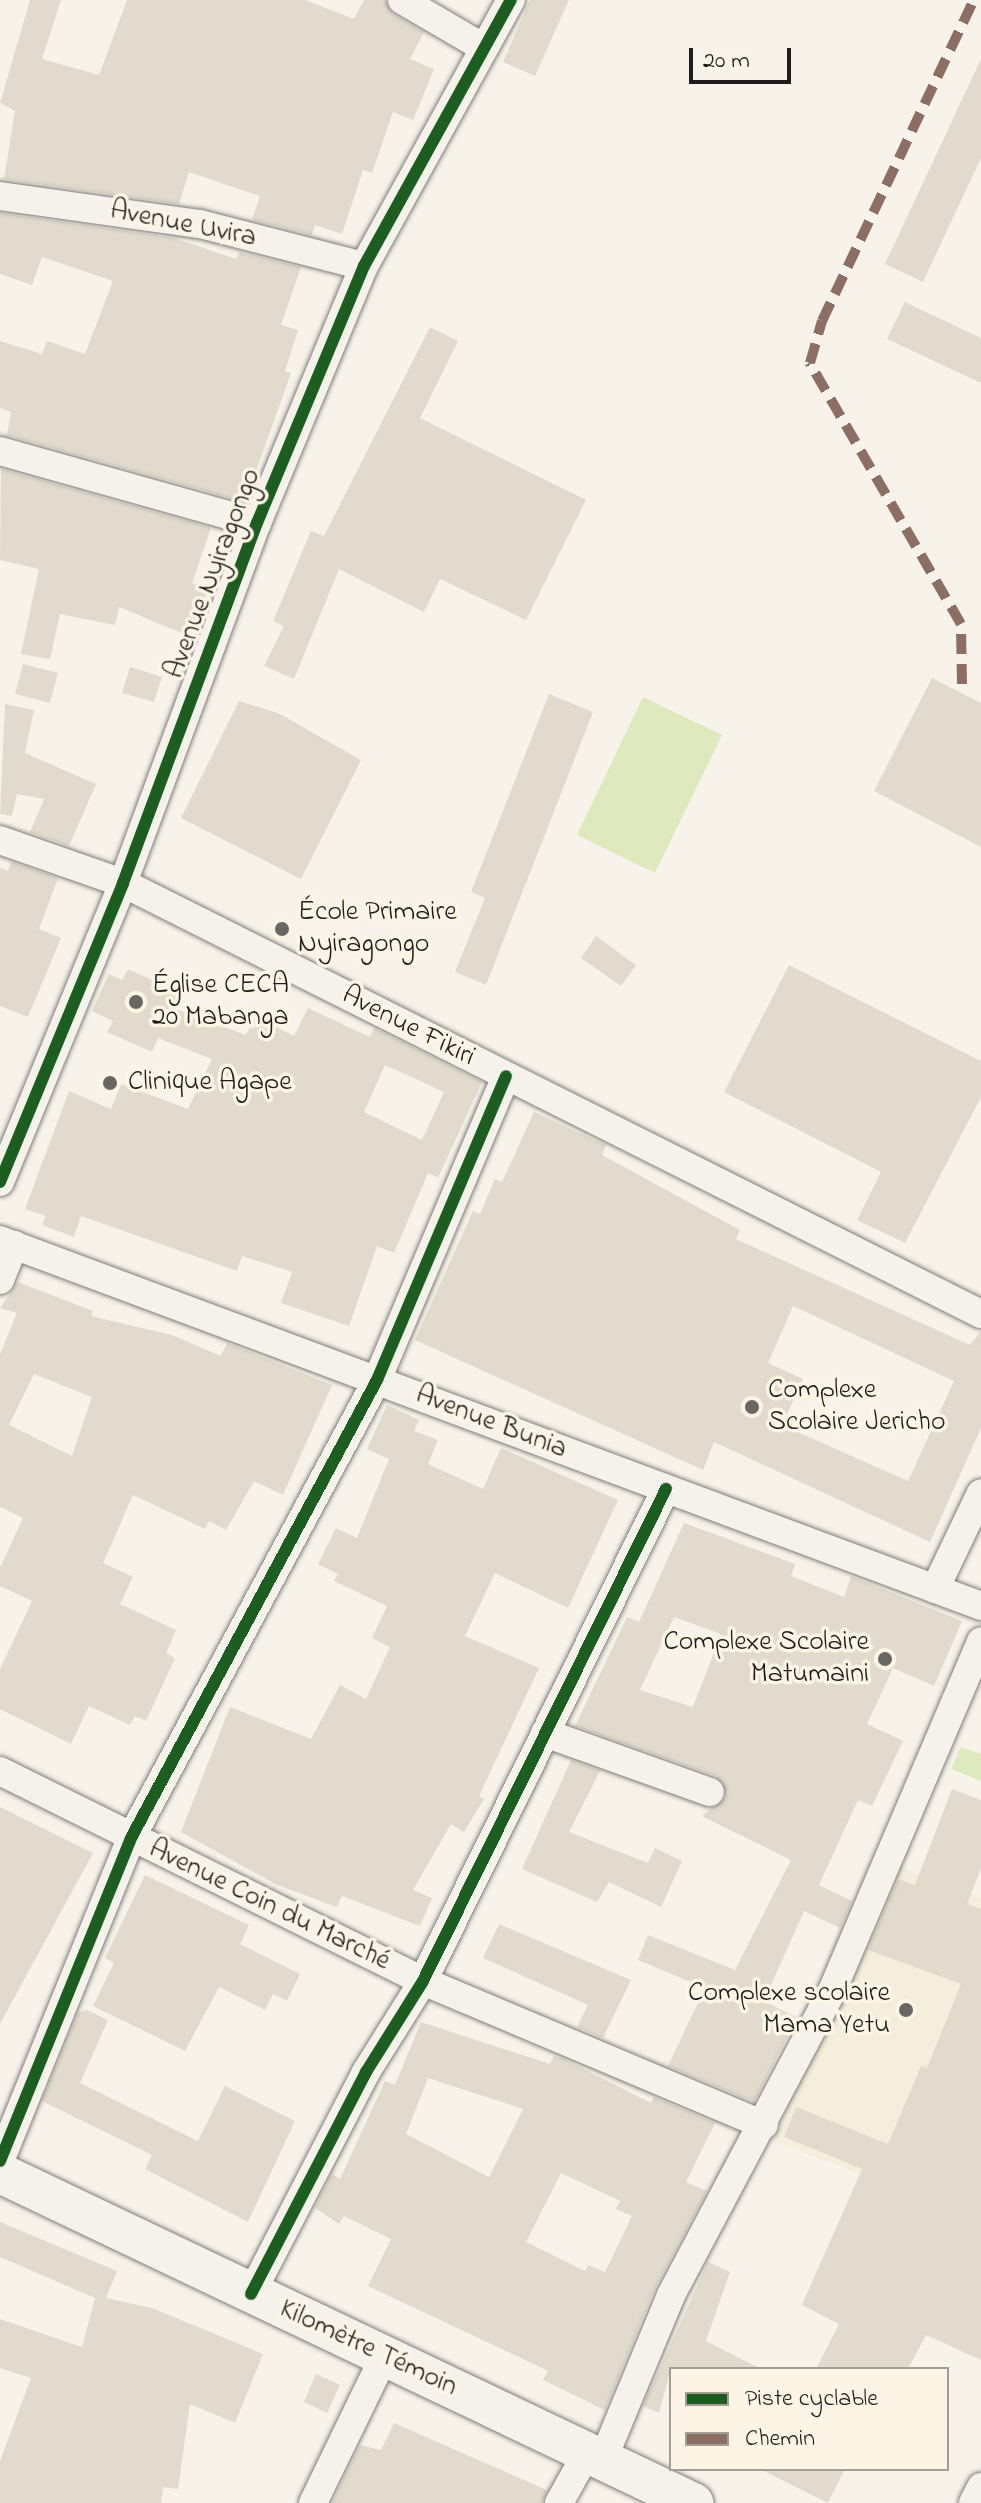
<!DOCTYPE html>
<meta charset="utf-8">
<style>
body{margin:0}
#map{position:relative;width:981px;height:2503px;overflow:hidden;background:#f7f3ea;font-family:"Indie Flower",sans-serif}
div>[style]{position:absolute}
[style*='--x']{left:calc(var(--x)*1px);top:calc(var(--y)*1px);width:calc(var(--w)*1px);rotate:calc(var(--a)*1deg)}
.built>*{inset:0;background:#f6eedc}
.green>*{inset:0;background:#deeabd}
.building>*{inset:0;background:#e2dbcd}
.roads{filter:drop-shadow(0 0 2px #7f7d79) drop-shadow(0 0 2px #7f7d79)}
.street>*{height:28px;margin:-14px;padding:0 14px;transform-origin:14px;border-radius:14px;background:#f5f2ec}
.secondary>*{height:40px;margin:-20px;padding:0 20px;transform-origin:20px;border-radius:20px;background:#f5f2ec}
.quiet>*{height:10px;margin-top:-5px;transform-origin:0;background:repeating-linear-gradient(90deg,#8d6e63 0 20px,transparent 0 30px)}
.cycleway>*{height:12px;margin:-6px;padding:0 6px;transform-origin:6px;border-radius:6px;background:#1b5e20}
.dots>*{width:22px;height:22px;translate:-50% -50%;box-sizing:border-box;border:4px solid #fcf5e5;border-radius:50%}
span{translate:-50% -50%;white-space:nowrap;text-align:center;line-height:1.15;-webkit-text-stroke:7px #fcf5e5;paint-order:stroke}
.street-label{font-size:28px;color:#1c1c1c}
.poi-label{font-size:28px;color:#1c1c1c}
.left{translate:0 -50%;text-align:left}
.right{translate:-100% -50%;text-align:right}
.legend{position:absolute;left:669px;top:2367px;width:280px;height:104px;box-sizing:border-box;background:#fcf5e5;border:2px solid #a29e95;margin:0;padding:10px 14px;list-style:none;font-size:24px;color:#1c1c1c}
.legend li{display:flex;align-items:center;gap:16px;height:40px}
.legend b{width:40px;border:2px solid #a29e95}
.scale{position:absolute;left:689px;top:48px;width:102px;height:36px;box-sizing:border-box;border:4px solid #1c1c1c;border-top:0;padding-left:10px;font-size:24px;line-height:28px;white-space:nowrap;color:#1c1c1c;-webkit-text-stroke:6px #fcf5e5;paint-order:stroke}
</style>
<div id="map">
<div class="built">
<i style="clip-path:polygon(896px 1865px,981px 1897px,981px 2068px,929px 2201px,774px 2141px)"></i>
</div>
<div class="green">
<i style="clip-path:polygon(643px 697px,722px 735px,655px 873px,577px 835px)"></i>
<i style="clip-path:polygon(961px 1747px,981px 1754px,981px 1781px,951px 1769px)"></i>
</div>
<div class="building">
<i style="clip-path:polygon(30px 0,61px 0,42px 59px,99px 75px,127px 0,305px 0,354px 19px,364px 0,385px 0,393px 14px,424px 32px,410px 59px,434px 69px,413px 120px,393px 112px,372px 173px,363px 170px,342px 234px,315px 225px,312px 235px,252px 220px,260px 196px,189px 172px,179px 204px,4px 179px,15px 111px,0 103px)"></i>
<i style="clip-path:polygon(530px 0,569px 0,535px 76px,503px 62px)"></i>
<i style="clip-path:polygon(981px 59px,981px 158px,923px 282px,885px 264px)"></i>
<i style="clip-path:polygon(0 213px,174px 238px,236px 259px,239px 252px,301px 267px,281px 325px,298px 330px,285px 371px,291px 373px,245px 502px,7px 435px,11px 412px,0 408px,0 341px,42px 354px,47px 341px,85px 354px,113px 281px,42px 257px,32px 285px,0 274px)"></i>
<i style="clip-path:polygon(905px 302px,981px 338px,981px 383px,887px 339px)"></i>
<i style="clip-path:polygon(430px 327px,458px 341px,420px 418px,586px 500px,526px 620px,440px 579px,424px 612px,339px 569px,294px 679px,264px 666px,284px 626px,273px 621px,311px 531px,324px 536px)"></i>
<i style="clip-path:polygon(1px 469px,211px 528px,192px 583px,208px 589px,189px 636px,119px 607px,115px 625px,60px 614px,50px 659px,21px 654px,39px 569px,0 560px)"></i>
<i style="clip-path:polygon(23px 664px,58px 673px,50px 703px,15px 694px)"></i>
<i style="clip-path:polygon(130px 667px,162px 677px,154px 702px,122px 693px)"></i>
<i style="clip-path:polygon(932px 678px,981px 703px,981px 847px,874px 791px)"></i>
<i style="clip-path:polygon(549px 694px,593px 712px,486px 985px,455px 972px,485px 898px,471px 892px)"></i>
<i style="clip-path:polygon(239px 701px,278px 713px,361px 760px,301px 879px,181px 818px)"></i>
<i style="clip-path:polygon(5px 704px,34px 710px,25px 753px,96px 784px,69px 846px,30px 832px,44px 799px,17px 794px,12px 816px,0 814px)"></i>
<i style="clip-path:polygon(11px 862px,58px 878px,39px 929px,61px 938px,28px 1017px,0 1006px,0 868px,8px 871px)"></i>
<i style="clip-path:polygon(596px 936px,636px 965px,621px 986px,581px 958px)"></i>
<i style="clip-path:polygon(789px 965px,981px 1061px,981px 1097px,905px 1243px,857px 1220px,881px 1172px,724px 1092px)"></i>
<i style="clip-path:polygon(evenodd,128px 969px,183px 994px,176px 1009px,246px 1035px,256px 1016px,294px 1036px,308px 1008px,370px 1037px,374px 1028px,482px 1082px,438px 1178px,428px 1173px,394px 1253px,377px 1246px,349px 1326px,281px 1303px,292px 1272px,242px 1256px,237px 1271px,81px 1216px,74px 1237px,42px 1225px,46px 1216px,25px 1209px,69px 1091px,111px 1109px,121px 1084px,188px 1109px,212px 1059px,158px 1038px,152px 1052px,107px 1032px,113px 1021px,92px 1011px,109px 974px,122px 980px,128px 969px,385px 1065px,444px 1092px,422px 1140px,364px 1112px,385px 1065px)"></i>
<i style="clip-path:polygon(evenodd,534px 1112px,606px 1145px,602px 1155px,740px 1230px,736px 1239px,970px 1345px,981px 1331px,981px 1428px,930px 1542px,714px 1442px,703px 1470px,415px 1340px,473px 1211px,480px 1214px,495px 1179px,502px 1182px,534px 1112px,793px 1306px,954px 1381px,908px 1481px,782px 1425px,803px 1379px,768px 1363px,793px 1306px)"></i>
<i style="clip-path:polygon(evenodd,18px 1282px,93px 1311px,91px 1316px,172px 1335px,221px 1356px,227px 1343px,332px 1385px,283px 1495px,254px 1481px,226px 1530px,209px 1521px,205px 1529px,133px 1495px,103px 1563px,133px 1577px,120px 1604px,176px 1630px,166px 1653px,175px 1658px,146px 1721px,135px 1716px,130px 1725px,89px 1706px,71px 1744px,0 1709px,0 1669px,32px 1601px,0 1586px,0 1568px,23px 1518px,0 1507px,0 1354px,17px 1313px,0 1308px,18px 1282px,34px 1374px,92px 1397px,72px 1456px,9px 1425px,34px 1374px)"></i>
<i style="clip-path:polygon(387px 1405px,419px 1420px,414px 1431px,438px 1440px,428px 1464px,483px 1489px,501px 1448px,618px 1500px,568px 1608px,495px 1573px,465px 1636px,539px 1668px,479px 1796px,484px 1799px,464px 1832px,451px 1824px,413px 1890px,432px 1898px,420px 1926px,342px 1896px,337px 1907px,277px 1885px,181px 1832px,230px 1707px,311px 1739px,340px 1685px,366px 1699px,390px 1647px,372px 1638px,387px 1606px,334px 1581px,338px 1574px,318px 1564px,336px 1528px,357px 1538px,389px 1459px,367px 1449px)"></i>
<i style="clip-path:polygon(evenodd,684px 1523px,795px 1564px,791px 1576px,844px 1597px,851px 1576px,962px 1621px,934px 1686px,893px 1668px,867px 1724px,903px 1741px,872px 1806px,858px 1800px,819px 1885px,852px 1901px,840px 1928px,804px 1911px,764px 2001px,797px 2018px,754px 2102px,668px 2066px,705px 1988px,638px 1960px,648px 1935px,735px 1970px,791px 1860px,702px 1816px,726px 1797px,716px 1776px,575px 1726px,627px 1617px,639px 1622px,684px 1523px,674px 1617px,721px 1634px,693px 1707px,640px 1690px,674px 1617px)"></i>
<i style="clip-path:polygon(571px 1760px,600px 1771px,569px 1832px,648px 1863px,655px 1848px,682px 1861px,661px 1907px,609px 1882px,597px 1902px,522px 1869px)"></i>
<i style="clip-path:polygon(952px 1789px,981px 1800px,981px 1868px,967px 1904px,981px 1909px,981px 2360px,926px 2335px,908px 2369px,816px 2369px,839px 2324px,802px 2305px,862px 2169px,784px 2137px,796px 2107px,888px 2144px,921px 2066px,927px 2068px,961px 1984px,868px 1950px,898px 1879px,915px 1885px)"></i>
<i style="clip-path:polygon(0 1807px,93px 1853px,0 2024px)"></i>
<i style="clip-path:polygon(145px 1875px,249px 1925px,240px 1944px,300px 1974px,287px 2001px,273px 1994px,265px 2010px,219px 1987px,185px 2051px,93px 2006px,114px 1963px,105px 1958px)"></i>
<i style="clip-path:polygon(499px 1924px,631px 1980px,603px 2038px,577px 2027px,588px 2005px,483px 1958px)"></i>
<i style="clip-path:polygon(87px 2010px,108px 2020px,80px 2083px,198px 2141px,225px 2086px,295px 2121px,248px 2222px,145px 2169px,152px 2155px,42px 2101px,78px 2013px)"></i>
<i style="clip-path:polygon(evenodd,421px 2022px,550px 2064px,554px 2056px,562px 2058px,651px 2103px,654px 2097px,715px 2123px,686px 2182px,707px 2191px,655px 2288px,605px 2410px,543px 2380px,548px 2371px,368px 2286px,391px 2239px,344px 2216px,339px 2224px,315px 2208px,332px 2174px,340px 2179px,385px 2081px,395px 2085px,421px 2022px,428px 2078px,523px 2109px,489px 2177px,406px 2134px,428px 2078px,421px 2022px,561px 2173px,620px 2201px,616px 2209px,632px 2216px,605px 2272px,588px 2265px,585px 2271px,526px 2242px,561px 2173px)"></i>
<i style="clip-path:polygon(0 2222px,117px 2271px,106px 2298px,152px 2308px,263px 2354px,235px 2423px,190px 2404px,178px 2489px,163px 2487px,161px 2503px,0 2503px,0 2461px,31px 2378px,0 2368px,0 2319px,82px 2347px,95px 2298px,0 2257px)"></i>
<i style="clip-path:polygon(708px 2262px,730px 2272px,706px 2341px,761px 2369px,671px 2369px,659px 2413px,643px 2406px)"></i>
<i style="clip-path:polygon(316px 2374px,340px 2385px,327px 2413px,304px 2402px)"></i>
<i style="clip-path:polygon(394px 2423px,547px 2490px,542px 2503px,332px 2503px,360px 2445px,381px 2450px)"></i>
<i style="clip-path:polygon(760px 2469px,845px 2469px,828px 2503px)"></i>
</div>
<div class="roads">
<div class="street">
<i style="--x:402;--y:0;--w:95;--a:30.3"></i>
<i style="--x:0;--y:196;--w:202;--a:8"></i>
<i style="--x:200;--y:224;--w:169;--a:14.4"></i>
<i style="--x:0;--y:451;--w:267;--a:15.7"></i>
<i style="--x:0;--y:840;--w:130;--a:19.3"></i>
<i style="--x:123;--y:883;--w:960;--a:26.67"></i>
<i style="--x:0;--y:1182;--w:323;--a:-67.6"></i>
<i style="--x:123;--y:883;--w:384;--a:-69.6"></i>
<i style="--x:257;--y:523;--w:278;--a:-67.4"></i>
<i style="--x:364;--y:266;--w:304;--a:-61.1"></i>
<i style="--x:0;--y:1240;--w:1047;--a:20.46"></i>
<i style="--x:0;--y:1280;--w:38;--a:-68"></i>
<i style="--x:935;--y:1589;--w:106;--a:-64.4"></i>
<i style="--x:545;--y:1733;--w:175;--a:19.7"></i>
<i style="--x:0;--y:1771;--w:472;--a:26.4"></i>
<i style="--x:423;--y:1981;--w:370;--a:22.9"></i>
<i style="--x:0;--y:2161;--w:349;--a:-67.9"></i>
<i style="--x:131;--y:1838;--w:520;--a:-61.76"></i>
<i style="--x:377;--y:1380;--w:330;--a:-67"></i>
<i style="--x:251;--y:2294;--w:250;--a:-62.6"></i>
<i style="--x:366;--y:2072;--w:107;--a:-57.9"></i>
<i style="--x:423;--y:1981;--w:549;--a:-63.72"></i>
<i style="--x:604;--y:2457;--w:175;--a:-67.5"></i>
<i style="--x:671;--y:2295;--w:344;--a:-62.1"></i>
<i style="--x:832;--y:1991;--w:380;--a:-66.9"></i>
<i style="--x:313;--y:2503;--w:160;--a:-64.1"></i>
<i style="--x:559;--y:2503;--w:60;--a:-60.9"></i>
<i style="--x:973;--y:2503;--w:18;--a:-63"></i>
</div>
<div class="secondary">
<i style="--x:0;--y:2173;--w:768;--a:25.46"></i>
</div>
</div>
<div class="quiet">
<i style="--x:962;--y:684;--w:60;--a:-91"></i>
<i style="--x:961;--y:624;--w:302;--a:-120.1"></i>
<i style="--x:810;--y:363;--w:44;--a:-74.1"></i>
<i style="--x:822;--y:321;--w:355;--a:-64.7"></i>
</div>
<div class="cycleway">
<i style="--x:0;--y:1182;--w:323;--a:-67.6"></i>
<i style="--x:123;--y:883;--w:384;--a:-69.6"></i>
<i style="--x:257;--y:523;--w:278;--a:-67.4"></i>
<i style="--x:364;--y:266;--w:304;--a:-61.1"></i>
<i style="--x:0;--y:2161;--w:349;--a:-67.9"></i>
<i style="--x:131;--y:1838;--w:520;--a:-61.76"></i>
<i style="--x:377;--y:1380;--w:330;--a:-67"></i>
<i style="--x:251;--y:2294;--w:250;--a:-62.6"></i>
<i style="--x:366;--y:2072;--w:107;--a:-57.9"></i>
<i style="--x:423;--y:1981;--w:549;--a:-63.72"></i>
</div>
<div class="dots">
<i style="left:282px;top:929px;background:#696764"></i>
<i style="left:136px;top:1002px;background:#696764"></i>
<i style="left:110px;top:1083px;background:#696764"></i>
<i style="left:752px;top:1407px;background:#696764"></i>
<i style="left:885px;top:1659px;background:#696764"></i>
<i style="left:906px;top:2010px;background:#696764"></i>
</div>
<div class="street-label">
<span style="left:183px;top:225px;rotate:11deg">Avenue Uvira</span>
<span style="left:214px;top:574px;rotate:-69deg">Avenue Nyiragongo</span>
<span style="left:408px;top:1027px;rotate:27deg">Avenue Fikiri</span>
<span style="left:491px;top:1423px;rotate:21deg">Avenue Bunia</span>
<span style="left:269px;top:1906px;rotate:26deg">Avenue Coin du Marché</span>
<span style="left:368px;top:2349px;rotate:25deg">Kilomètre Témoin</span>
</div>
<div class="poi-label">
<span class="left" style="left:298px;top:929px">École Primaire<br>Nyiragongo</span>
<span class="left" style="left:152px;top:1002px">Église CECA<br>20 Mabanga</span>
<span class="left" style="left:128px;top:1083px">Clinique Agape</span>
<span class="left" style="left:768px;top:1407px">Complexe<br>Scolaire Jericho</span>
<span class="right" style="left:869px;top:1659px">Complexe Scolaire<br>Matumaini</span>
<span class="right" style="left:890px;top:2010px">Complexe scolaire<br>Mama Yetu</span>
</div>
<ul class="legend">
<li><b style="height:10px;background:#1b5e20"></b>Piste cyclable</li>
<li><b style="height:10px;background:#8d6e63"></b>Chemin</li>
</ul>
<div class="scale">20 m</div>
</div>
